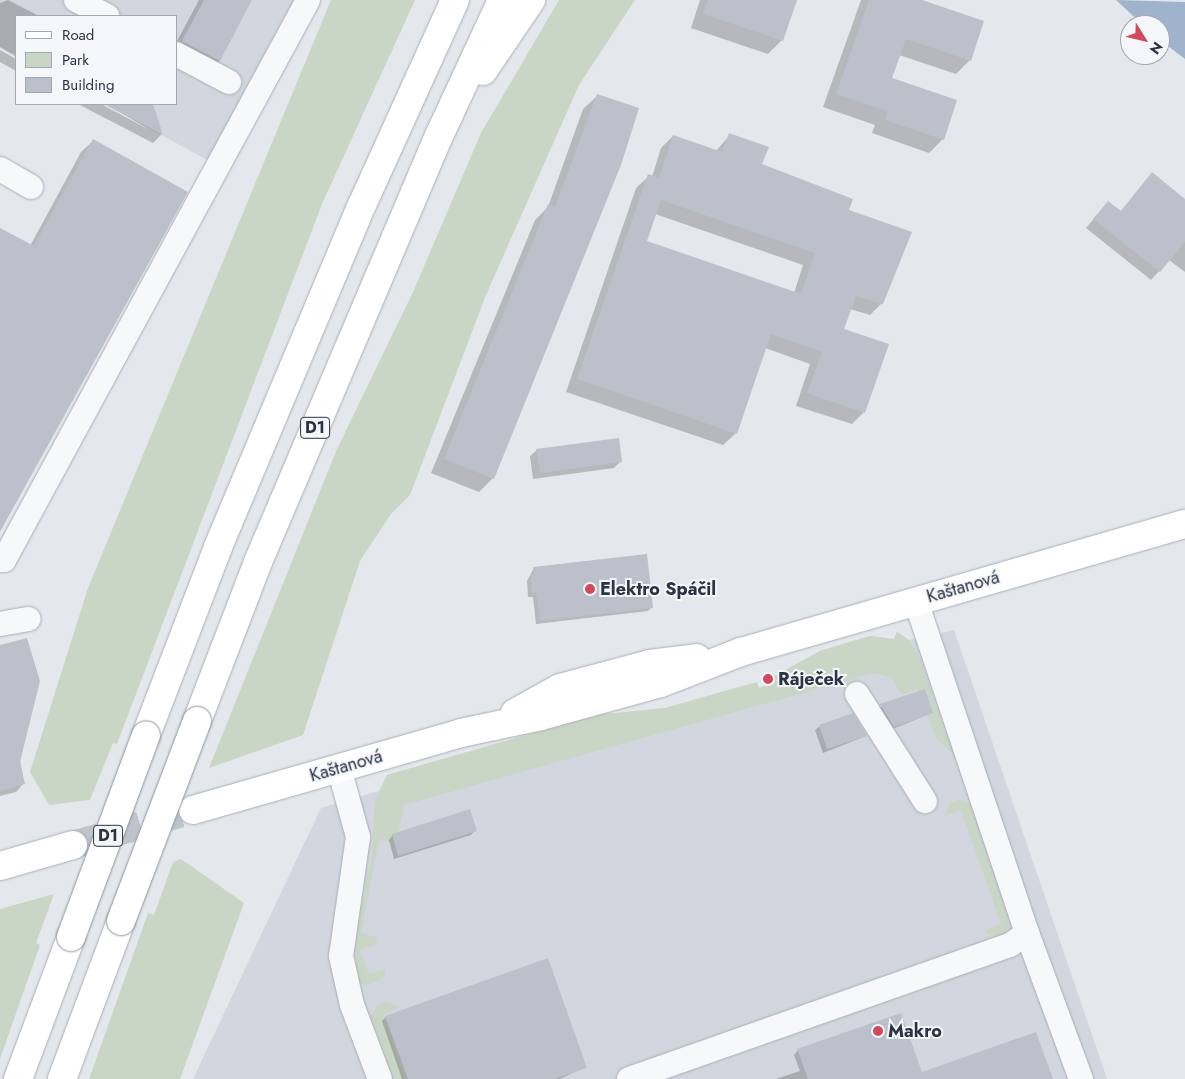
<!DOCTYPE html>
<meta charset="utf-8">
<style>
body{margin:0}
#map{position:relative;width:1185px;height:1079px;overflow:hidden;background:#e4e7ec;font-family:Jost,sans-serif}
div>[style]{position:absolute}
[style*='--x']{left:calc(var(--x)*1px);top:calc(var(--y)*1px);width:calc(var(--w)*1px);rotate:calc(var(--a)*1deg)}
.built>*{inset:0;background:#d2d6de}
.green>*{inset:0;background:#c9d6c5}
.water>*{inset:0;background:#9fb4cc}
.shadow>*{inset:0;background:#0003}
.building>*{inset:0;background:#bbc0ca}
.major-tunnel>*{height:28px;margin-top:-14px;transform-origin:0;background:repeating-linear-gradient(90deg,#bfc3cb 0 28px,transparent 0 42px)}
.roads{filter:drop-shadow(0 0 1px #a9aeb7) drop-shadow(0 0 1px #a9aeb7)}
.minor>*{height:24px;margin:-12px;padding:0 12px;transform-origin:12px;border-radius:12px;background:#f7f8fa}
.major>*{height:28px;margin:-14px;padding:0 14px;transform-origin:14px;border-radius:14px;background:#fff}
.highway>*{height:28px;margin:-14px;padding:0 14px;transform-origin:14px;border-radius:14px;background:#fff}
.bridges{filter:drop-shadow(0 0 1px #8b94a3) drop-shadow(0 0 1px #8b94a3)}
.highway-bridge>*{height:28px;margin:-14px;padding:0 14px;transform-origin:14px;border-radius:14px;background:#fff}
.dots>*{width:14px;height:14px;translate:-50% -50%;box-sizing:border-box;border:2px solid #f4f6f9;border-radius:50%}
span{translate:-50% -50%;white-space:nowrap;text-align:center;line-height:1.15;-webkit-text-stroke:4px #f4f6f9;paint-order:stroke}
.shield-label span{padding:1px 4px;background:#f4f6f9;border:1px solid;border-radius:4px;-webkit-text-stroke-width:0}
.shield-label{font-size:16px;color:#2b3445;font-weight:700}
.street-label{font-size:18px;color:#2b3445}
.poi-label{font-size:18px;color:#2b3445;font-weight:700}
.left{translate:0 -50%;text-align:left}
.legend{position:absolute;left:15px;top:15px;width:162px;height:90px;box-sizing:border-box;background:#f4f6f9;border:1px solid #a4a8b1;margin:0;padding:6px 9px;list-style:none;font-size:15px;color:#2b3445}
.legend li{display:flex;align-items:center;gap:10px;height:25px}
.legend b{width:25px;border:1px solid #a4a8b1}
.north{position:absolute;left:1120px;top:15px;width:50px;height:50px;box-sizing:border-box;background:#f4f6f9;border:1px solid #a4a8b1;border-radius:50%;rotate:126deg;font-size:14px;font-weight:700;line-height:20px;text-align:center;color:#2b3445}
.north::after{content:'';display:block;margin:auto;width:18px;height:22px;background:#d1495b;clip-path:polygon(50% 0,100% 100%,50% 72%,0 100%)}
</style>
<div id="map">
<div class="built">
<i style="clip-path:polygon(0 0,298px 0,213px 163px,104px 104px,176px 104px,176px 16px,16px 16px,16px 57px,0 48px)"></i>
<i style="clip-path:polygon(954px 630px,1107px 1079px,193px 1079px,321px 808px,379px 791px,387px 775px,596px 715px,665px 708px,757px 682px,759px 688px,772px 683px,771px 678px,820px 651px,870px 636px,894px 639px,897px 632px,909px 640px)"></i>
</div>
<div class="green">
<i style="clip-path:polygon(331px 0,415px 0,322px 204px,117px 744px,113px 743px,90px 800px,49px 805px,30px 772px,88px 588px)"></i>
<i style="clip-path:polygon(559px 0,635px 0,579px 85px,486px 295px,410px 495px,391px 514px,360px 561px,303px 735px,209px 768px,337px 449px,413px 292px,481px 133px)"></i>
<i style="clip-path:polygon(897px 632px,909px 640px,919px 656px,954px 755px,936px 738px,918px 689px,902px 695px,891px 677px,874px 673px,404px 805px,396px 842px,379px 840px,361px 933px,377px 937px,376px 944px,360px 950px,369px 974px,385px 969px,385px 976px,370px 985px,363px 985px,358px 980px,355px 937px,372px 854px,375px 803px,387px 775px,596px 715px,665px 708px,757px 682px,759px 688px,772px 683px,771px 678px,820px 651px,870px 636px,894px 639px)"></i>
<i style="clip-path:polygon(959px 799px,972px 804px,1012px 920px,1012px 929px,997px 937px,990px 936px,985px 930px,1001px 924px,961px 810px,944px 816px,950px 803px)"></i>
<i style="clip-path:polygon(181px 859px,244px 903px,180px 1079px,89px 1079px,148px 913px,154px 915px,173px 862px)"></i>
<i style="clip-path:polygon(54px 894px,36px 943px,40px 945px,0 1059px,0 909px)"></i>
<i style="clip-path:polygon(387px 1001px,399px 1008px,383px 1014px,405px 1079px,393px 1079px,371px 1017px,377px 1005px)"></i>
</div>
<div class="water">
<i style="clip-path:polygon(1116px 0,1185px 2px,1185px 59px,1160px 40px,1160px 25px,1143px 25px)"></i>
</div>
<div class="shadow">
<i style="clip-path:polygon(8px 0,39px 16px,16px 16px,16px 56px,0 47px,0 3px)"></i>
<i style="clip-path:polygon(199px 0,251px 0,219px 61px,207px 73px,176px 43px)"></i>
<i style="clip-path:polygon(700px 0,796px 0,782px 40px,768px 54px,691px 28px)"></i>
<i style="clip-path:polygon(861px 0,918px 0,970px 60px,956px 74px,899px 55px,891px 79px,943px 139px,929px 153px,872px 133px,875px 125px,823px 107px)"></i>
<i style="clip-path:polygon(0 50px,16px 59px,16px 71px,0 62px)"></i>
<i style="clip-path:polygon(597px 96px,493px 478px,479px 492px,431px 473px,535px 220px,548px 207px,583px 109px)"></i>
<i style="clip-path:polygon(78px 104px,101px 104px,148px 129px,107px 104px,151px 104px,161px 135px,153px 143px)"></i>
<i style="clip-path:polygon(evenodd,730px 135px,761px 165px,848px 211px,882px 303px,870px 315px,850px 309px,843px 330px,864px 412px,852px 424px,796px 406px,810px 364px,765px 348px,736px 433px,723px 445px,566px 392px,636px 188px,649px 176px,652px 177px,661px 148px,673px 136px,716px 151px,730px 135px,655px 214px,803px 265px,794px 293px,646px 242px,655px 214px)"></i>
<i style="clip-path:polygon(93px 141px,0 529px,0 229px,30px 246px,81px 152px)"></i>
<i style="clip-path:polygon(1152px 174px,1185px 200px,1185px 272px,1169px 260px,1151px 280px,1086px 228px,1108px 202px,1120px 212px)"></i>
<i style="clip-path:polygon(537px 450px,621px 461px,614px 468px,533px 479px,530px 456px)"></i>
<i style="clip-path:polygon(534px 568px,652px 607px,648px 611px,536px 624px,533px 597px,528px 597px,527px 581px)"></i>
<i style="clip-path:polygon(0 647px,24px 783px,16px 792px,0 796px)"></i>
<i style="clip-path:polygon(924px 690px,932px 713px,890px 730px,876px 709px)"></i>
<i style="clip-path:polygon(820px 726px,866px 736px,823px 753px,815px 730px)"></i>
<i style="clip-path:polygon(475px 830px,471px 835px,394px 859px,389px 840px,393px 835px)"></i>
<i style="clip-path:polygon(386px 1017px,585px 1067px,560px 1079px,402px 1079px,382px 1021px)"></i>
<i style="clip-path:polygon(798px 1050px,921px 1073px,1051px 1079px,776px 1079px,800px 1071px,794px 1055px)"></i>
</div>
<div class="building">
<i style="clip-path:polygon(204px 0,252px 0,220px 61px,182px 41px)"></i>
<i style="clip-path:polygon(708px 0,797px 0,783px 41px,703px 14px)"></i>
<i style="clip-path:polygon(869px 0,922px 0,984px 21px,971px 61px,906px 39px,892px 78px,957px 100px,944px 140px,885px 120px,887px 111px,836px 94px)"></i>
<i style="clip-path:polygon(597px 94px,639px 108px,621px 165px,494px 479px,444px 459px,548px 204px,555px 207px)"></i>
<i style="clip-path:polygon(104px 104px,153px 104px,163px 135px)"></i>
<i style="clip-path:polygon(evenodd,729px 133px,769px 147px,762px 164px,853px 199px,849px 210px,912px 232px,883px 304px,856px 296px,844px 329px,889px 344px,865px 413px,807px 393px,822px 352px,771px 334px,737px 434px,577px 379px,648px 174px,659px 178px,673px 135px,722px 152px,729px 133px,661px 200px,815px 253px,801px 294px,647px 241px,661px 200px)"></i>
<i style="clip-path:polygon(93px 139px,188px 192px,0 532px,0 228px,34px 246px)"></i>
<i style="clip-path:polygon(1152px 172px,1185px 199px,1185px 242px,1160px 272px,1093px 219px,1108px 201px,1121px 211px)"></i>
<i style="clip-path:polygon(619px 438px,622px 462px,540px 473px,536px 449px)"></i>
<i style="clip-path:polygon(647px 554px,653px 608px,540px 621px,536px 593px,532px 593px,530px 575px,534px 575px,533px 567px)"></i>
<i style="clip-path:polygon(27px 638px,40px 681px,20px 762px,25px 784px,0 791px,0 645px)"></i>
<i style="clip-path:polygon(925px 689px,933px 713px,894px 727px,880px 704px)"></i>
<i style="clip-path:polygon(853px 713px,867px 736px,827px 749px,819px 725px)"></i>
<i style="clip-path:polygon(470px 809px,477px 831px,398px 856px,392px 834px)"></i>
<i style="clip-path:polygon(548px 958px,587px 1068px,554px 1079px,408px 1079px,385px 1016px)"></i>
<i style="clip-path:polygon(901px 1013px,922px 1072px,1036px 1032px,1053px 1079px,808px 1079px,797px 1049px)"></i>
</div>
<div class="major-tunnel">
<i style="--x:73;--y:845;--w:125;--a:-16.3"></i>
</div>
<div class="roads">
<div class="minor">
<i style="--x:76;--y:0;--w:35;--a:27"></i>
<i style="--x:176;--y:54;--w:60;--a:27.8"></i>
<i style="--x:0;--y:169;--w:36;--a:30"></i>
<i style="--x:0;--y:560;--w:4;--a:0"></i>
<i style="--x:4;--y:560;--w:637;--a:-61.5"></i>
<i style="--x:0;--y:624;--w:29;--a:-10"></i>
<i style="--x:857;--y:694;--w:127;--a:57.6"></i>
<i style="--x:339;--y:768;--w:72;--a:74.6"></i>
<i style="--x:358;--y:837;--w:120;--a:98.1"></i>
<i style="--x:341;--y:956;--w:50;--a:77.3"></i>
<i style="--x:352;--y:1005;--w:79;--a:69.3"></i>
<i style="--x:1027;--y:933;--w:156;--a:69.7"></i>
<i style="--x:629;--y:1079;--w:404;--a:-19.4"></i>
<i style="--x:1010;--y:945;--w:21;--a:-35"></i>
<i style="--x:1027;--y:933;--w:350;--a:-108.5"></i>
</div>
<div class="major">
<i style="--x:515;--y:713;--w:51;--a:-29.1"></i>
<i style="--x:560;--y:688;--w:93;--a:-14.9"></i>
<i style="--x:650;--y:664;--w:47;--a:-7.3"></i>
<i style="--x:193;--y:810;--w:279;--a:-16"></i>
<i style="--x:461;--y:733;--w:82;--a:-12"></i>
<i style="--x:541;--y:716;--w:124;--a:-15.4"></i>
<i style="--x:661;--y:683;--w:86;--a:-21.2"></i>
<i style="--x:741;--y:652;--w:462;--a:-16.1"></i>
<i style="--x:0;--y:866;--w:76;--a:-16"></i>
</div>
<div class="highway">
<i style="--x:483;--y:71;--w:86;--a:-55.9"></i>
<i style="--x:197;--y:721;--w:170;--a:-69"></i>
<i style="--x:258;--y:562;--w:463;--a:-67"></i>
<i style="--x:439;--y:136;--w:150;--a:-65.1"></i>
<i style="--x:146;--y:735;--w:201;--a:-69"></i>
<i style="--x:218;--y:547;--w:371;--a:-67.2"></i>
<i style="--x:362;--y:205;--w:225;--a:-65.6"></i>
<i style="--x:18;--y:1079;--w:152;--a:-69.5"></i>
<i style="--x:62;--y:1079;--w:169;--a:-69.5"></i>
</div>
</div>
<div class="bridges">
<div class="highway-bridge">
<i style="--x:121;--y:921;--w:214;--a:-69.2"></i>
<i style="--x:71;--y:937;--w:215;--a:-69.6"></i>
</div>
</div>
<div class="dots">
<i style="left:590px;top:589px;background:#d1495b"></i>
<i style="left:768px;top:679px;background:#d1495b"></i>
<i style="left:878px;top:1031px;background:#d1495b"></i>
</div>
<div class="shield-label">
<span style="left:315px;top:428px">D1</span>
<span style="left:108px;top:836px">D1</span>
</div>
<div class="street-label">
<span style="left:963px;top:587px;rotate:-16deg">Kaštanová</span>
<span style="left:346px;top:766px;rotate:-16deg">Kaštanová</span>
</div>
<div class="poi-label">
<span class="left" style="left:600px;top:589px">Elektro Spáčil</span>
<span class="left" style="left:778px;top:679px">Ráječek</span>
<span class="left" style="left:888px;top:1031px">Makro</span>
</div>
<ul class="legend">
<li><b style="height:6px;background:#fff"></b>Road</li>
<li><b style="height:14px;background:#c9d6c5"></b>Park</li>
<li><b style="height:14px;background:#bbc0ca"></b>Building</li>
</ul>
<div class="north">N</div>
</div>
